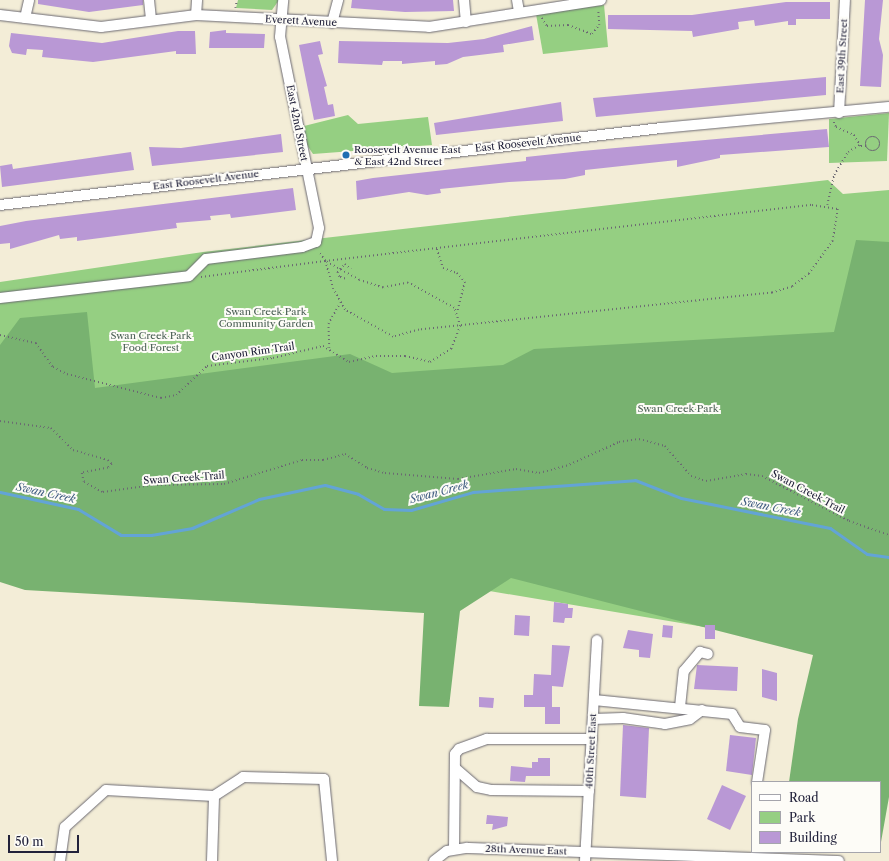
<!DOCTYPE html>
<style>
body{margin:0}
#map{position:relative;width:889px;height:861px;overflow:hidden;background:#f3edd7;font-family:"Libre Caslon Text",serif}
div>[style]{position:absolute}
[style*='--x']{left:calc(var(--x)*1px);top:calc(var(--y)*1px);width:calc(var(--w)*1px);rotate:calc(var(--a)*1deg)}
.green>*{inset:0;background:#95cf82}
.forest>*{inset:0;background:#78b270}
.stream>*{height:3px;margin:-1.5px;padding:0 1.5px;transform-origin:1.5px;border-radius:1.5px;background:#63a4d6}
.building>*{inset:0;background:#b998d5}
.path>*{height:1.5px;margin-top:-0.75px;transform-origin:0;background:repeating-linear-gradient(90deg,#6b6972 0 1px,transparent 0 4px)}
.path>.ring{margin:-0.75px;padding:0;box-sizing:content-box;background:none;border:1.5px solid #6b6972;border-radius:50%}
.roads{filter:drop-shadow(0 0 1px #6b6972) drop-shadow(0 0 1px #6b6972)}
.minor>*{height:10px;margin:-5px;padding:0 5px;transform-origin:5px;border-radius:5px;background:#fff}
.dots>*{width:11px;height:11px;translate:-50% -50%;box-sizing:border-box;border:2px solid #fdfcf7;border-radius:50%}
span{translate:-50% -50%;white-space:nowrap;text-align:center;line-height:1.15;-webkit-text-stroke:4px #fdfcf7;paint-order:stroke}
.street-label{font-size:10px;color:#22223b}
.poi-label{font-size:10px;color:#22223b}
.left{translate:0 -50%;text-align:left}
.park-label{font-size:10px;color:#4a5f54}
.water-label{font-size:11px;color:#3f5c81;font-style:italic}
.legend{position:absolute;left:751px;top:781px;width:130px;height:72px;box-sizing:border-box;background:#fdfcf7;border:1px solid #a5a5ac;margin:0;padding:5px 7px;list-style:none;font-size:12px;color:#22223b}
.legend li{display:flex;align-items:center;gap:8px;height:20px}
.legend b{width:20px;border:1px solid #a5a5ac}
.scale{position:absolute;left:8px;top:835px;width:71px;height:18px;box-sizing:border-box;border:2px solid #22223b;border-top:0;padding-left:5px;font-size:12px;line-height:14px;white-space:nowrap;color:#22223b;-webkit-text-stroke:3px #fdfcf7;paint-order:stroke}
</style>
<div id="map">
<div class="green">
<i style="clip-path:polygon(238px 0,279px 0,272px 10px,236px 8px)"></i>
<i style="clip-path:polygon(604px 5px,608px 47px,543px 54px,536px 14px)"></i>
<i style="clip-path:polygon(889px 113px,887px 161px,829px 163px,829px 119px)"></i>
<i style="clip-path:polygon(348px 115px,358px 124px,428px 117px,432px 145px,313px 154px,307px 145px,304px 126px)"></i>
<i style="clip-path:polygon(828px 180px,843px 194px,889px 190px,889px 658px,460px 586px,0 562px,0 282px,203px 252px)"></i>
</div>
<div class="forest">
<i style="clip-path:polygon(856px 240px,889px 242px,889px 797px,881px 842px,880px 782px,789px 782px,798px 719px,813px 655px,511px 578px,460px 611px,449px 707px,419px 706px,424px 613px,25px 590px,0 582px,0 345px,20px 318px,87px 312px,95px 388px,350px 354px,392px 373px,503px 365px,534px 349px,834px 332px)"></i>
</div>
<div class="stream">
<i style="--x:0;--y:492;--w:80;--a:12.3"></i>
<i style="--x:78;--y:509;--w:50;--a:31.2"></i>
<i style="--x:121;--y:535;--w:30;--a:0"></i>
<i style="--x:151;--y:535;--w:42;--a:-9.7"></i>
<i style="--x:192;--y:528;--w:73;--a:-23.4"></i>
<i style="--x:259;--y:499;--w:67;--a:-12"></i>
<i style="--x:325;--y:485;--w:34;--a:15"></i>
<i style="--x:358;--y:494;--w:30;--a:30"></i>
<i style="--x:384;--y:509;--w:27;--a:2"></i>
<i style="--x:411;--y:510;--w:65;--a:-16.2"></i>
<i style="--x:473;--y:492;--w:162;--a:-4.2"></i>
<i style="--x:635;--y:480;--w:49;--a:21.4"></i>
<i style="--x:681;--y:498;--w:152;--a:11.4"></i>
<i style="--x:830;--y:528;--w:45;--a:35.1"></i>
<i style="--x:867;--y:554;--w:22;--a:8"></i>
</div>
<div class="building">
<i style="clip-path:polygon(38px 0,143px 0,143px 5px,89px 12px,38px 4px)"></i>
<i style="clip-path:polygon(352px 0,453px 0,454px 11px,405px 12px,351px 8px)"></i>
<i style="clip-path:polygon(865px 0,883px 0,879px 39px,883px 55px,881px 87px,860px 86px)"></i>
<i style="clip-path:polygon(786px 2px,830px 2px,830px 19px,796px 19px,796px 25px,788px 25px,788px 21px,755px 26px,754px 20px,738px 22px,739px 29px,693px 37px,692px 31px,608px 29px,608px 15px,692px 15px)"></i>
<i style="clip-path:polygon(532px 26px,534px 40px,503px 45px,504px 52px,463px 57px,447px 64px,435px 65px,435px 61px,402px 64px,402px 61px,383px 61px,382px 65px,338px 63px,339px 41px,448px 43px,484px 39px)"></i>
<i style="clip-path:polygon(226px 30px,226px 33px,265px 34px,264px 48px,209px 48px,210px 32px)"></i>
<i style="clip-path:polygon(178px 31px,195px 31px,196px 54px,176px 54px,176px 51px,93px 62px,42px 57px,43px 50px,27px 49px,26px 55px,12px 53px,9px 46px,11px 33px,102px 43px)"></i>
<i style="clip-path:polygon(320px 41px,323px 54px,318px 55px,327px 86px,324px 87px,328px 105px,333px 104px,335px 116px,314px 120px,299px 45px)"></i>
<i style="clip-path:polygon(826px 77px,826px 95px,596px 117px,593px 98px)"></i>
<i style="clip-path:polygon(561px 102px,563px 121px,436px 135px,434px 123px)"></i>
<i style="clip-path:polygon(827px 129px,829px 147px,720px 155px,720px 158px,677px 167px,677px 160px,585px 170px,585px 175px,565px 179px,509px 182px,440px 189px,441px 193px,427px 195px,409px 192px,357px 200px,356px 181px,373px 178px,526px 161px,526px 157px,582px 151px)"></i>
<i style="clip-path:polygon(281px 134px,283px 152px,152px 166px,149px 147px,181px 148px)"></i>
<i style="clip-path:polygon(131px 152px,134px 170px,2px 187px,0 166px,12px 164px,13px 169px)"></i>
<i style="clip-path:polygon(293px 188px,296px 210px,231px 218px,230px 214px,210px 216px,211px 220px,176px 223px,177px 228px,77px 241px,77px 237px,60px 239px,59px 235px,10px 249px,10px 243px,0 244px,0 226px,26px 221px)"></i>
<i style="clip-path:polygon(554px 602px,568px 604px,568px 608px,573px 608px,572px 618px,565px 618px,564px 623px,553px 622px)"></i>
<i style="clip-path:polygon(515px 615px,530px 616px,529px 636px,514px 635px)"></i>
<i style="clip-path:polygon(663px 625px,673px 626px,672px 638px,662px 637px)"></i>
<i style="clip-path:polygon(705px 625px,715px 625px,715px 639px,705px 639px)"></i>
<i style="clip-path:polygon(628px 630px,653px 634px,650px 658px,639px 657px,639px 650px,623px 648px)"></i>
<i style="clip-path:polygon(552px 645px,570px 646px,563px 687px,552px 686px,552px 707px,560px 707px,560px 724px,545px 724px,545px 707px,524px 707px,524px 695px,533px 695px,534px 674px,551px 675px)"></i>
<i style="clip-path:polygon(697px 665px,738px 667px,737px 691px,694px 689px)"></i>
<i style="clip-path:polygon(762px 669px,777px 673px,777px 701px,762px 697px)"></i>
<i style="clip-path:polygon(479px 697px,494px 698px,493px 708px,479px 707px)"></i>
<i style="clip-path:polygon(623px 725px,649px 728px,646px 798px,620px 796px)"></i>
<i style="clip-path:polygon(730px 735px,756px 738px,752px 775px,726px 771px)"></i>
<i style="clip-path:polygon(538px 758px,550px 758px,550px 776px,526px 776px,525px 782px,510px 781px,511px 766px,532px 768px,532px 762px,538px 762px)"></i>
<i style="clip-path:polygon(722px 785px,746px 796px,730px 830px,707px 819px)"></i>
<i style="clip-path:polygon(487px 815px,508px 817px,507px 826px,492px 830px,493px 824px,486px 824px)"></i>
</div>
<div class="path">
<i style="--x:235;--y:8;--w:8;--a:-76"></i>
<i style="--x:542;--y:18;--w:9;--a:58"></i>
<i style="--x:547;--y:26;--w:21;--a:-3"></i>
<i style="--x:568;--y:25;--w:26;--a:21"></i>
<i style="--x:592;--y:34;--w:11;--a:-52"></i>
<i style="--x:599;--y:25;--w:15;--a:-94"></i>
<i style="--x:834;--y:122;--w:5;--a:68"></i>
<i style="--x:836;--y:127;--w:20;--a:24"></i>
<i style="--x:854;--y:135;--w:13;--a:58"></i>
<i style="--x:861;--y:146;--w:5;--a:0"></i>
<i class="ring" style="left:866px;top:137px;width:12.5px;height:12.5px"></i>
<i style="--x:827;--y:205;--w:31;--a:-77"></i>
<i style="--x:834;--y:175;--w:27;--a:-59"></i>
<i style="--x:848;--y:152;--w:13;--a:-32"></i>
<i style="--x:437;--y:249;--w:20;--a:72"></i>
<i style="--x:443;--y:268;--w:15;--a:20"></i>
<i style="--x:457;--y:273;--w:12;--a:48"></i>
<i style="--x:465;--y:282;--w:32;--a:104"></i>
<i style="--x:201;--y:277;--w:125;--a:-7.4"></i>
<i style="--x:325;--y:261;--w:490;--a:-6.6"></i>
<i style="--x:812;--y:205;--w:26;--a:9"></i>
<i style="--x:838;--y:209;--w:32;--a:99"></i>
<i style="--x:833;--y:241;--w:41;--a:126"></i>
<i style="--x:809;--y:274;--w:21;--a:143"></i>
<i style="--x:792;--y:287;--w:21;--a:163"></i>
<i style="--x:772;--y:293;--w:355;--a:174"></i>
<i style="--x:419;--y:330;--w:27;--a:165"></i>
<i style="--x:393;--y:337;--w:55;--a:-150.6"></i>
<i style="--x:345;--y:310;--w:24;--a:-120"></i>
<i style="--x:333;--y:289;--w:29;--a:-106"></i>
<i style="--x:325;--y:261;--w:11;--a:-124"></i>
<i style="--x:345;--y:279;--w:6;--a:-162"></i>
<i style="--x:339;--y:277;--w:5;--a:-112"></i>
<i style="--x:337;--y:272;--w:11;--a:-45"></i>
<i style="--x:345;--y:264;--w:8;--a:40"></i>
<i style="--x:0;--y:335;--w:37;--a:13"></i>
<i style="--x:36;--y:343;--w:29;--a:55"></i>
<i style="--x:53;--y:367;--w:16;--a:27"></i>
<i style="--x:67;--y:374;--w:97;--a:14.3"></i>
<i style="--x:161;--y:398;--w:15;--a:-11"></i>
<i style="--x:176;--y:395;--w:42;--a:-43.1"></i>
<i style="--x:207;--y:366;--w:66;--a:-6.9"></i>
<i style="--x:273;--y:358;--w:51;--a:-13.5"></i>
<i style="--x:323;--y:346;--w:31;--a:32"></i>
<i style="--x:349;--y:362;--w:28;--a:-13"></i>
<i style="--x:376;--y:356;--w:29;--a:0"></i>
<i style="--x:405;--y:356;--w:26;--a:13"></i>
<i style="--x:430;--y:362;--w:25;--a:-32"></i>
<i style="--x:451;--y:349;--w:25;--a:-69"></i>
<i style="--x:460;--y:326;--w:19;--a:-108"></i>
<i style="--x:454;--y:308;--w:52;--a:-151.5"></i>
<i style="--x:408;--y:283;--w:25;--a:169"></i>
<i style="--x:383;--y:288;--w:25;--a:-162"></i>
<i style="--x:359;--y:280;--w:39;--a:-151"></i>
<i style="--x:329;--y:348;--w:24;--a:-92"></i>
<i style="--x:328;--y:324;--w:24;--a:-60"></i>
<i style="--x:0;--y:421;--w:51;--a:7.8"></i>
<i style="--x:51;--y:428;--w:31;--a:45"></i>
<i style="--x:73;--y:450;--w:36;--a:16"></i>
<i style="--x:108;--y:460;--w:6;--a:45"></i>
<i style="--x:112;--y:464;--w:6;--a:135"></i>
<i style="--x:108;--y:468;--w:26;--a:169"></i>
<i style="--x:82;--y:473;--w:9;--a:77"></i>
<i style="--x:84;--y:482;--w:21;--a:28"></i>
<i style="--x:103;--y:492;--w:50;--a:-8"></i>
<i style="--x:153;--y:485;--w:71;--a:-0.8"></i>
<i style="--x:224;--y:484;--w:82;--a:-17.1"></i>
<i style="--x:302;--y:460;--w:21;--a:0"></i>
<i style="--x:323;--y:460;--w:23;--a:-15"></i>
<i style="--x:345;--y:454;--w:26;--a:32"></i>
<i style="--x:367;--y:468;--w:19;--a:16"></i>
<i style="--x:385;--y:473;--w:73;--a:4.7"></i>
<i style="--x:458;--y:479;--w:59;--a:-9.8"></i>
<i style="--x:516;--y:469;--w:23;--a:10"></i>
<i style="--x:539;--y:473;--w:28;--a:-15"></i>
<i style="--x:566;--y:466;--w:58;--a:-24.4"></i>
<i style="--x:619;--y:442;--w:20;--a:-9"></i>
<i style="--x:639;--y:439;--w:27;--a:15"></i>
<i style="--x:665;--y:446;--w:40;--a:49"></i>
<i style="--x:691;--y:476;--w:16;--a:18"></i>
<i style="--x:706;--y:481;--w:41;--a:-9.9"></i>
<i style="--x:746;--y:474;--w:16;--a:7"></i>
<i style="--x:762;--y:476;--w:98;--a:27.3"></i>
<i style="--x:849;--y:521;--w:42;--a:19.3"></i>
</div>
<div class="roads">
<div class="minor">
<i style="--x:149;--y:0;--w:18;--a:84"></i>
<i style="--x:464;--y:0;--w:22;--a:85"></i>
<i style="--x:517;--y:0;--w:11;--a:80"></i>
<i style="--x:0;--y:15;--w:102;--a:6.8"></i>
<i style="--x:101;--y:27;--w:96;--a:-7.2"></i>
<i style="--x:196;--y:15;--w:233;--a:2.9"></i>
<i style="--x:429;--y:27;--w:174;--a:-8.9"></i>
<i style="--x:196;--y:15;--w:15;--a:-86"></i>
<i style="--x:25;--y:18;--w:18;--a:-77"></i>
<i style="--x:332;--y:23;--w:24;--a:-75"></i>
<i style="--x:839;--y:113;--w:113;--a:-87"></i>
<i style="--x:0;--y:205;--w:665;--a:-6.64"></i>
<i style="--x:661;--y:128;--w:229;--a:-5.3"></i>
<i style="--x:0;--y:298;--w:190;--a:-6.6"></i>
<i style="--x:189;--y:276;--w:24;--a:-45"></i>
<i style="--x:206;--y:259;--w:97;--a:-7.1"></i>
<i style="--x:302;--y:247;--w:15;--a:-20"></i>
<i style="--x:316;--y:242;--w:14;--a:-78"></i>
<i style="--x:319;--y:228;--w:195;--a:-101.5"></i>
<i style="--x:280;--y:37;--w:37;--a:-85"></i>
<i style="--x:594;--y:700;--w:139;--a:5.8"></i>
<i style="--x:732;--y:714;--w:15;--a:58"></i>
<i style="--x:740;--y:727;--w:25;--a:7"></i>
<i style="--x:765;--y:730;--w:53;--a:98.7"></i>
<i style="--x:680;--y:707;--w:36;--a:-84"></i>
<i style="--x:684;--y:671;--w:25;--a:-50"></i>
<i style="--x:700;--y:652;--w:8;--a:14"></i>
<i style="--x:593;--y:719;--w:30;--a:-2"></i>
<i style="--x:623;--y:718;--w:42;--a:8.1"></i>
<i style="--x:665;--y:724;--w:25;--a:-11"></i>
<i style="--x:690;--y:719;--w:15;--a:-37"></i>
<i style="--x:455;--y:768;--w:29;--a:41"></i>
<i style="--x:477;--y:787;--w:14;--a:12"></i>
<i style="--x:491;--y:790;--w:98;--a:0.6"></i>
<i style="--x:454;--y:849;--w:95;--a:-89.4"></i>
<i style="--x:455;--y:754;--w:6;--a:-51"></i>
<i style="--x:459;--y:749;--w:30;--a:-20"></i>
<i style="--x:487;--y:739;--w:105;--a:0"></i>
<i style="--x:60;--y:861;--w:34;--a:-82"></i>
<i style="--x:65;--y:827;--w:55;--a:-42.1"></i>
<i style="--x:106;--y:790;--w:108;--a:3.2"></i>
<i style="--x:212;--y:861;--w:65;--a:-88.2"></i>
<i style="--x:214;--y:796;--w:35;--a:-33"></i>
<i style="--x:243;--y:777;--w:81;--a:1.4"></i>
<i style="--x:324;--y:779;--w:82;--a:84.4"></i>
<i style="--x:434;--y:861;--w:16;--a:-38"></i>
<i style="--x:447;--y:851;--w:20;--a:-9"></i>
<i style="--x:467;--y:848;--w:372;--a:2"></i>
<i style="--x:585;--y:861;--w:221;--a:-86.9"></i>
</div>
</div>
<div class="dots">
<i style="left:346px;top:155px;background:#1f6fb2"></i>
</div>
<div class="street-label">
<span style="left:301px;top:21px;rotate:3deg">Everett Avenue</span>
<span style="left:842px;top:56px;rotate:-87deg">East 39th Street</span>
<span style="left:297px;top:123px;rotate:79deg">East 42nd Street</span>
<span style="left:528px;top:143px;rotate:-6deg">East Roosevelt Avenue</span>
<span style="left:206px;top:180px;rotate:-7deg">East Roosevelt Avenue</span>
<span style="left:253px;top:352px;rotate:-8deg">Canyon Rim Trail</span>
<span style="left:184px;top:478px;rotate:-4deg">Swan Creek Trail</span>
<span style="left:808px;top:492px;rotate:28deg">Swan Creek Trail</span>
<span style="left:591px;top:751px;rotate:-87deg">40th Street East</span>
<span style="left:526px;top:850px;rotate:2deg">28th Avenue East</span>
</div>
<div class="poi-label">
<span class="left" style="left:354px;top:155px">Roosevelt Avenue East<br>&amp; East 42nd Street</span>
</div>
<div class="park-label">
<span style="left:266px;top:317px">Swan Creek Park<br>Community Garden</span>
<span style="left:151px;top:341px">Swan Creek Park<br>Food Forest</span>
<span style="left:678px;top:409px">Swan Creek Park</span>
</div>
<div class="water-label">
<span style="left:439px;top:492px;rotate:-15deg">Swan Creek</span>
<span style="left:46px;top:493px;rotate:12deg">Swan Creek</span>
<span style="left:771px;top:507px;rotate:11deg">Swan Creek</span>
</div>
<ul class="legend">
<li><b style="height:5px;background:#fff"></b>Road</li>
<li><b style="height:11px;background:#95cf82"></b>Park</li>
<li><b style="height:11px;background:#b998d5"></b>Building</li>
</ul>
<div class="scale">50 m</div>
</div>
